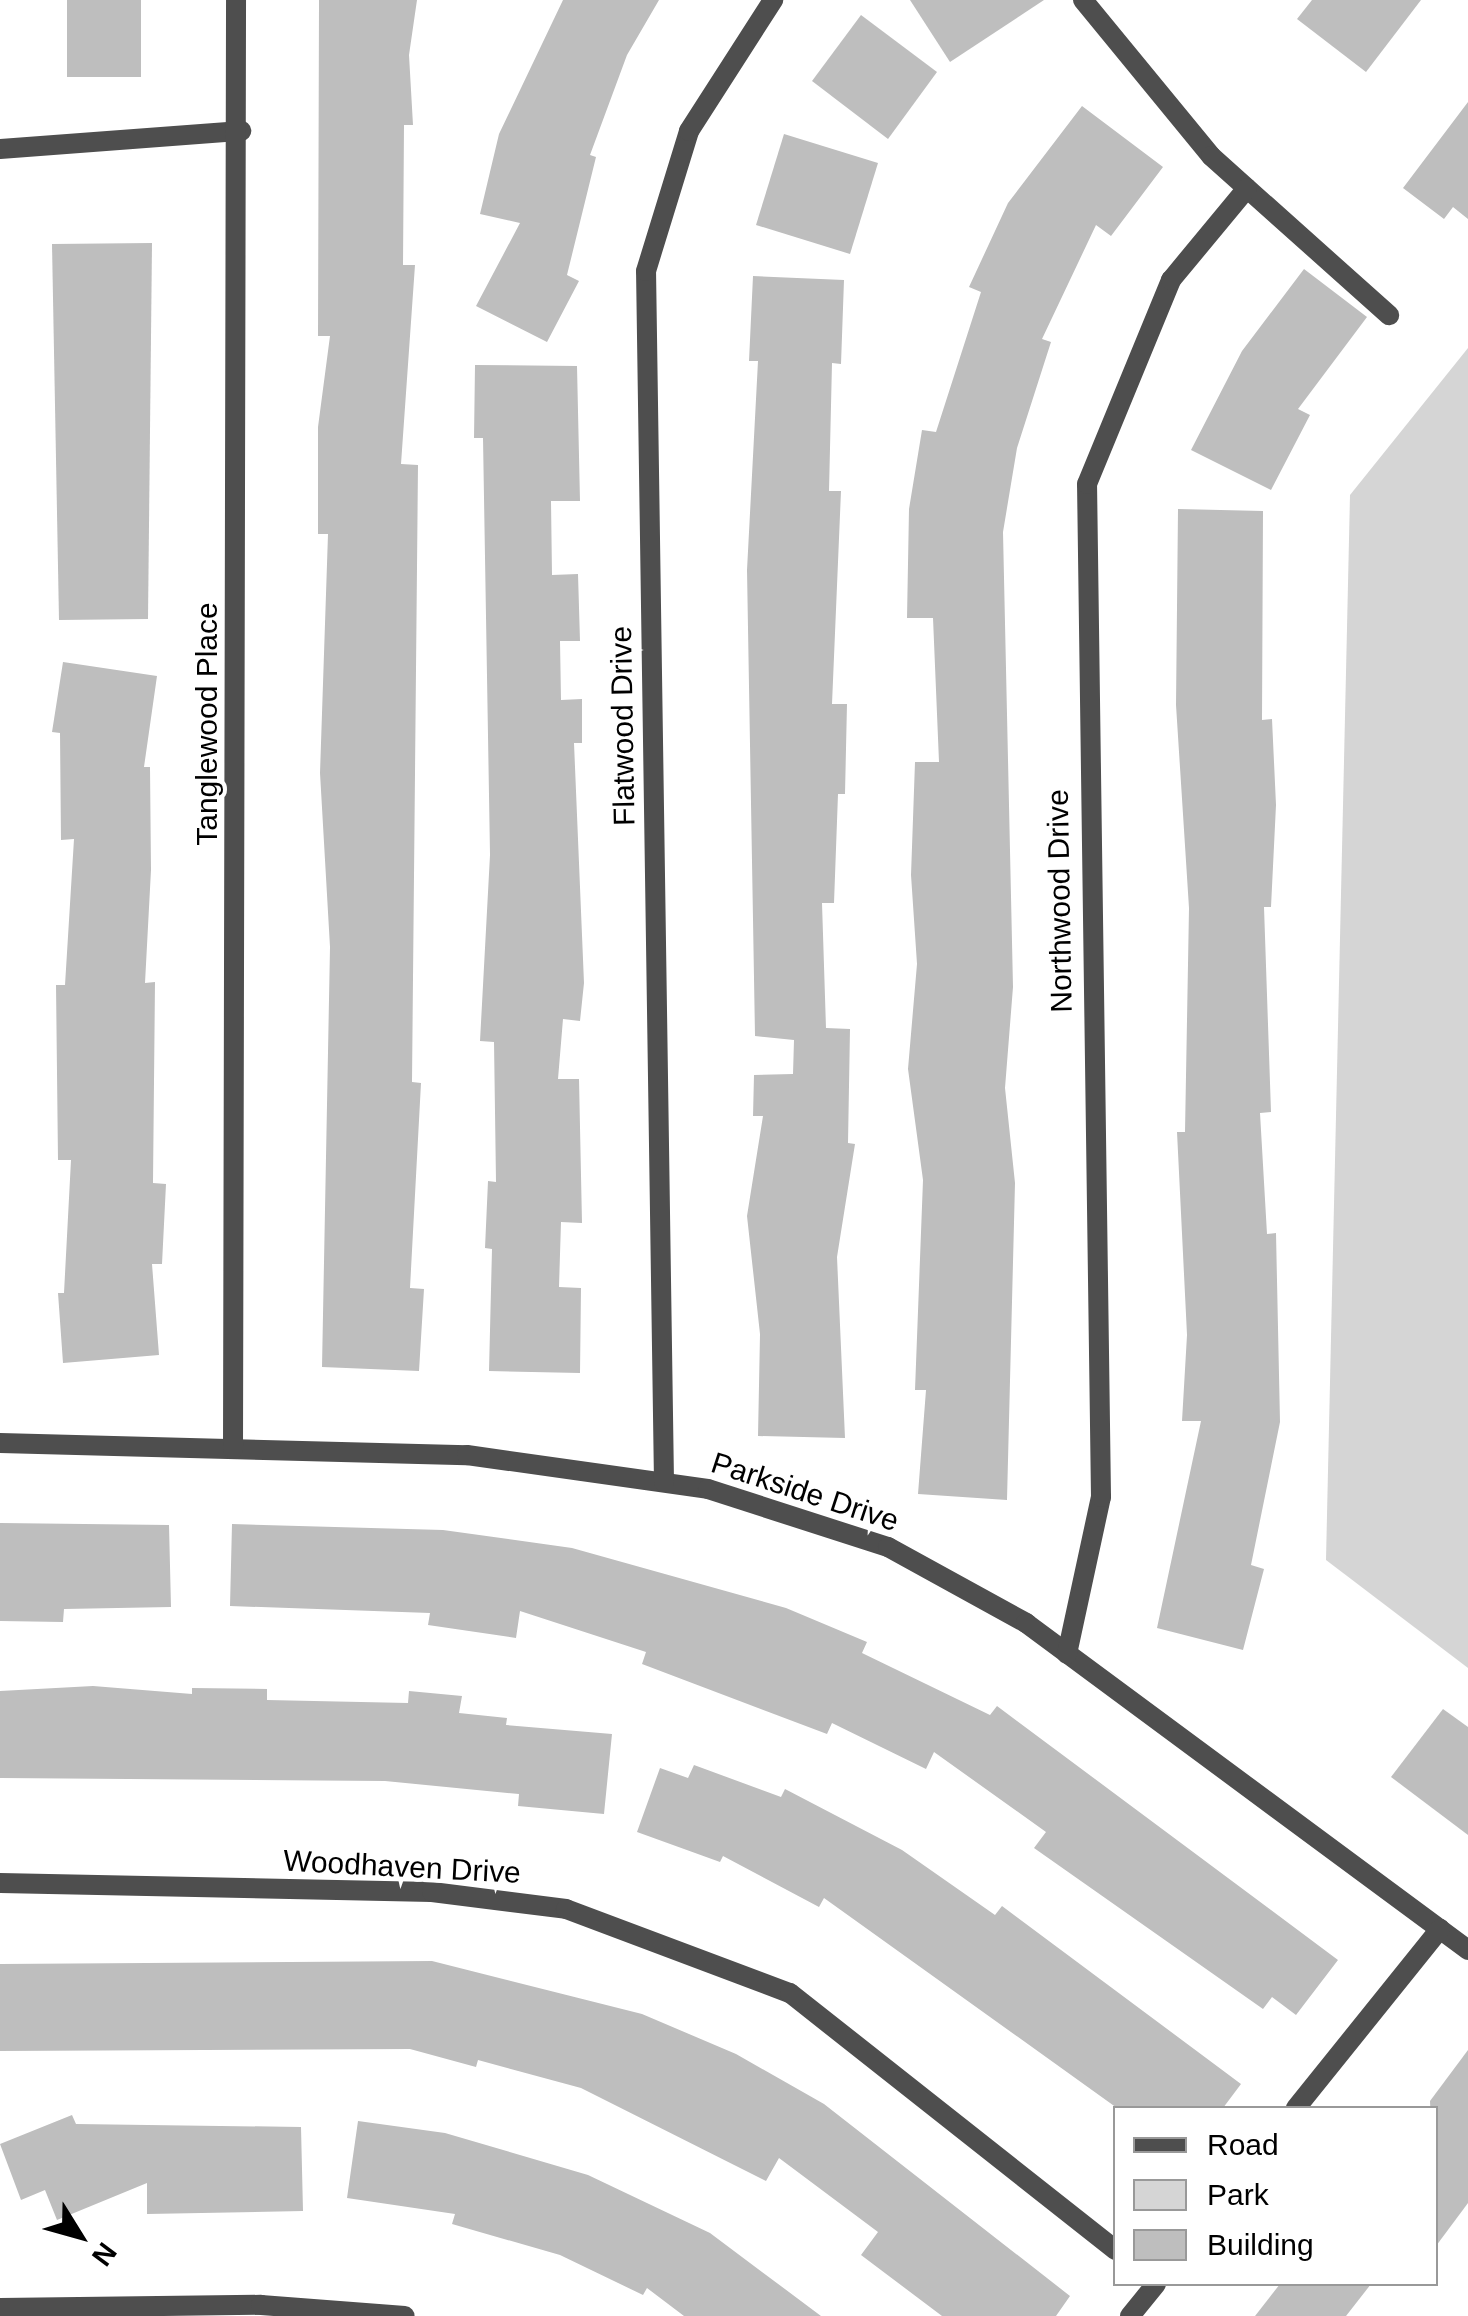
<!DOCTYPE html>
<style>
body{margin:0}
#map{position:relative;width:1468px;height:2316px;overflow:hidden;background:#fff;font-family:Helvetica,sans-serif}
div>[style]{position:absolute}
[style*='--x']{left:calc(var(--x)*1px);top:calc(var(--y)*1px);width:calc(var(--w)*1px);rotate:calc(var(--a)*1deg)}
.green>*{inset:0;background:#d5d5d5}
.building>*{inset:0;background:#bebebe}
.minor>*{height:20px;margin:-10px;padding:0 10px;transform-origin:10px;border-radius:10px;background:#4e4e4e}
span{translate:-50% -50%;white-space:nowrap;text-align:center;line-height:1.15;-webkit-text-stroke:8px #fff;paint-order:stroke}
.street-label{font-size:30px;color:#000}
.legend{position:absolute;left:1113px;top:2106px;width:325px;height:180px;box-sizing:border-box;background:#fff;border:2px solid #999;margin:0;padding:12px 18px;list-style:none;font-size:30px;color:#000}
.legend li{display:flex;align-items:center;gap:20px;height:50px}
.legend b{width:50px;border:2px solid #999}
.north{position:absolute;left:30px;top:2186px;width:100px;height:100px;-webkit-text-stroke:8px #fff;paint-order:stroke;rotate:127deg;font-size:28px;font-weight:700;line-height:40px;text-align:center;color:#000}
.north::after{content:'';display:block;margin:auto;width:35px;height:45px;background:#000;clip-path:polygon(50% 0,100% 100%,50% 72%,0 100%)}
</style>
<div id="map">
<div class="green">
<i style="clip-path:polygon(1468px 348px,1468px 1668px,1326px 1560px,1350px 495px)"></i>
</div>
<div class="building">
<i style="clip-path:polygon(67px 0,141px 0,141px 77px,67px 77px)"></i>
<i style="clip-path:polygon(319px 0,417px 0,409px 55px,413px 125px,404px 125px,403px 265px,415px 265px,401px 464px,418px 465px,412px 1082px,421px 1083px,410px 1288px,424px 1289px,419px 1371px,322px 1367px,330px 947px,320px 773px,328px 534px,318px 534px,318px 427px,330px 336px,318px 336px)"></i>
<i style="clip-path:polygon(563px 0,659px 0,627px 55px,590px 155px,596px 157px,567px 275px,579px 281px,547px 342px,476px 306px,520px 223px,480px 214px,499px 134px)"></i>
<i style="clip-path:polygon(910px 0,1044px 0,950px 62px)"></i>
<i style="clip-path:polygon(1312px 0,1421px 0,1366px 72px,1297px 19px)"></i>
<i style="clip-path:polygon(861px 15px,937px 72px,888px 139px,812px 81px)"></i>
<i style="clip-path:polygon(1468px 102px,1468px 219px,1453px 207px,1444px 219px,1403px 188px)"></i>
<i style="clip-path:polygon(1082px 106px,1163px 167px,1111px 236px,1096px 225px,1042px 339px,1051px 342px,1017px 448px,1003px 532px,1013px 987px,1005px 1088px,1015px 1183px,1007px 1500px,918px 1494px,926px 1390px,915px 1390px,923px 1180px,908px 1069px,917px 964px,911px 875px,915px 762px,939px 762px,933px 618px,907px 618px,909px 509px,922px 430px,936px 432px,981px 292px,969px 287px,1008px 203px)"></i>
<i style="clip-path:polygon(784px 134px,878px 163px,850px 254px,756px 225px)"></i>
<i style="clip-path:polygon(152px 243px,148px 619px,59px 620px,52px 244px)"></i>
<i style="clip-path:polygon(1304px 269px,1367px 317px,1298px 409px,1310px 415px,1271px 490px,1191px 450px,1242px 351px)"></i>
<i style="clip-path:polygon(753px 276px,844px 280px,841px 364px,832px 363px,829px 491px,841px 491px,832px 704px,847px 704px,845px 794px,838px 794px,834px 903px,822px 903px,826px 1028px,850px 1029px,848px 1143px,855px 1144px,837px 1257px,845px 1438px,758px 1436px,760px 1334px,747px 1216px,763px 1116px,753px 1116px,754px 1075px,793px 1074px,794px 1040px,755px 1036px,747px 570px,758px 361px,749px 361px)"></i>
<i style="clip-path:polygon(475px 365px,577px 366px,580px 501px,551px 501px,552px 575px,578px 574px,580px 641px,560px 641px,561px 700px,582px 699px,582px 743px,574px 743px,584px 983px,580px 1021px,563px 1019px,558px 1079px,579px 1079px,582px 1223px,561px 1222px,559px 1287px,581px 1288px,580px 1373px,489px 1371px,492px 1249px,485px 1248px,488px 1181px,496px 1182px,494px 1042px,480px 1041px,490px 855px,483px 438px,474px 438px)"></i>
<i style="clip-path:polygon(1178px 509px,1263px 511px,1262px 720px,1272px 719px,1276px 805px,1271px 907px,1264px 907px,1271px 1112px,1260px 1113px,1267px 1234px,1276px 1233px,1280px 1422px,1251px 1565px,1264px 1569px,1243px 1650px,1157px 1628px,1201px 1421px,1182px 1421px,1187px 1335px,1177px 1132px,1185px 1132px,1189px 908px,1176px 705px)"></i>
<i style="clip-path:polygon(63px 662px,157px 676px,144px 767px,150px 767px,151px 870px,145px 983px,155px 982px,153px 1183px,166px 1184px,162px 1264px,152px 1264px,159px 1355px,63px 1363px,58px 1293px,64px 1293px,71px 1160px,58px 1160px,56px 985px,65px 985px,74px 839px,61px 840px,60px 733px,52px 732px)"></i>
<i style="clip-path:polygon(0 1523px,169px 1525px,171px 1607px,64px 1609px,63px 1622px,0 1621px)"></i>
<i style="clip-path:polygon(232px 1524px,443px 1530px,572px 1548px,786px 1608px,867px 1642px,862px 1653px,990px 1715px,997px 1706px,1338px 1960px,1296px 2015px,1272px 1997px,1263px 2009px,1034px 1848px,1046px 1832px,934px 1752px,926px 1769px,832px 1723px,827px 1734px,642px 1664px,646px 1652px,520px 1611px,516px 1638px,428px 1625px,430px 1613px,230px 1606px)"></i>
<i style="clip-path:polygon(93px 1686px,192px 1694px,192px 1688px,267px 1689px,267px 1700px,408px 1703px,409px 1691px,462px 1696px,459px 1713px,507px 1718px,506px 1725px,612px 1734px,604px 1814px,518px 1806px,519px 1794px,385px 1781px,0 1778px,0 1691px)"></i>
<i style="clip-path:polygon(1443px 1709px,1468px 1727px,1468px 1835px,1391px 1777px)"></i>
<i style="clip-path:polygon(694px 1765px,781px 1797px,785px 1789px,902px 1850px,995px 1915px,1002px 1906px,1241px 2084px,1223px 2108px,1117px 2108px,824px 1898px,819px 1907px,723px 1856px,720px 1862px,637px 1832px,660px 1768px,688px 1778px)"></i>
<i style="clip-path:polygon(432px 1961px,642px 2014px,736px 2054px,824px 2104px,1070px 2296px,1056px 2316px,942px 2316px,861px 2255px,878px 2232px,779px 2158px,766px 2181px,581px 2088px,478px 2060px,476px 2067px,410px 2049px,0 2051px,0 1964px)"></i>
<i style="clip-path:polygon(1468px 2050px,1468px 2203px,1436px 2246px,1430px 2101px)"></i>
<i style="clip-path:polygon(72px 2115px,76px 2124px,301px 2127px,303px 2211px,147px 2214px,147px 2183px,57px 2220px,45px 2190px,21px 2200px,0 2144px)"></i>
<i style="clip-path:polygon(358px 2121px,445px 2133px,588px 2175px,710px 2233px,821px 2316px,684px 2316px,647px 2288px,643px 2295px,560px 2255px,452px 2224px,455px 2214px,347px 2198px)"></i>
<i style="clip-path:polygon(1280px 2284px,1371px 2284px,1346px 2316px,1255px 2316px)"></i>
</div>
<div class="minor">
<i style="--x:1083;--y:0;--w:202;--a:50.6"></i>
<i style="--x:1211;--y:156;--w:239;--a:41.8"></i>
<i style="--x:0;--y:149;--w:242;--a:-4.3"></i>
<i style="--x:0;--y:1443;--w:467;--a:1.5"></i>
<i style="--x:467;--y:1455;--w:243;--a:8"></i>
<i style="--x:708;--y:1489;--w:189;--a:17.9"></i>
<i style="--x:888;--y:1547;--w:158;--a:28.8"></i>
<i style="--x:1026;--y:1623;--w:550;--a:36.49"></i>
<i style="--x:233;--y:1449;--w:1449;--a:-89.88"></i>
<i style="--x:664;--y:1482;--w:1211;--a:-90.85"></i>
<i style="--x:646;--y:271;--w:146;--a:-72.9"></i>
<i style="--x:689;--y:131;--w:156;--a:-57.3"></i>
<i style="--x:1067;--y:1654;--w:161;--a:-77.8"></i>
<i style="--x:1101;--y:1497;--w:1013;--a:-90.79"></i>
<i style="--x:1087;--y:484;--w:221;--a:-67.6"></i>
<i style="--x:1171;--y:280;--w:119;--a:-50.4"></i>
<i style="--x:0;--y:1883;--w:432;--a:1.2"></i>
<i style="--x:432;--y:1892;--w:135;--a:7.2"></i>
<i style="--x:566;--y:1909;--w:239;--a:20.6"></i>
<i style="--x:790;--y:1993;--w:415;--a:38.3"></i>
<i style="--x:1296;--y:2108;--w:230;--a:-51.2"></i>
<i style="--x:0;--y:2308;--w:261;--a:-0.7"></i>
<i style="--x:261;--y:2305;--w:144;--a:4.4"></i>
<i style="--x:1130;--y:2316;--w:41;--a:-50.9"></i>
</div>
<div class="street-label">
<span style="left:207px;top:724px;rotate:-90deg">Tanglewood Place</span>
<span style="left:623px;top:726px;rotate:-91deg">Flatwood Drive</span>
<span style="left:1060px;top:901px;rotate:-91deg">Northwood Drive</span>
<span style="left:805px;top:1492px;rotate:18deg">Parkside Drive</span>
<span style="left:402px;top:1867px;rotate:3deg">Woodhaven Drive</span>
</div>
<ul class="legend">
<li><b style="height:12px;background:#4e4e4e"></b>Road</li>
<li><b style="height:28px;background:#d5d5d5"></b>Park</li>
<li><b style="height:28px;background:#bebebe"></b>Building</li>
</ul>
<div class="north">N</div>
</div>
